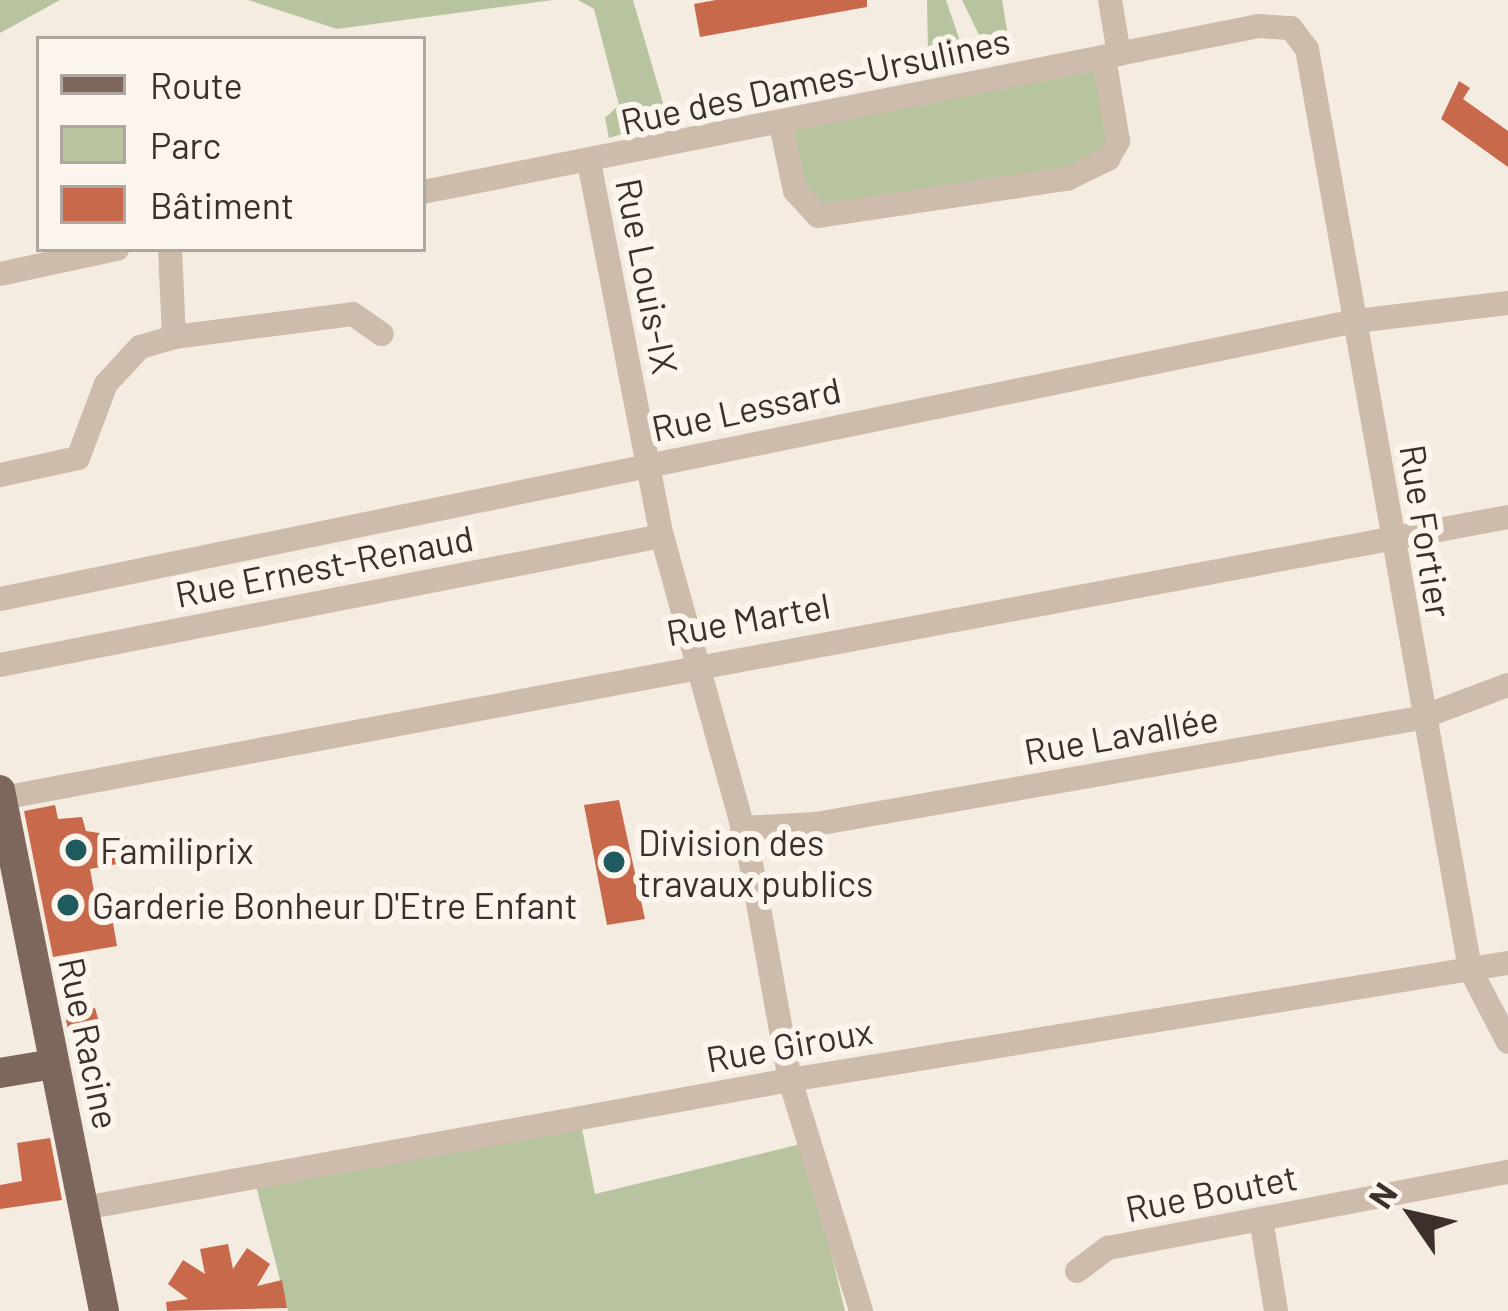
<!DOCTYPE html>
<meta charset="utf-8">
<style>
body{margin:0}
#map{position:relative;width:1508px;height:1311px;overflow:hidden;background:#f4ebe1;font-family:Barlow,sans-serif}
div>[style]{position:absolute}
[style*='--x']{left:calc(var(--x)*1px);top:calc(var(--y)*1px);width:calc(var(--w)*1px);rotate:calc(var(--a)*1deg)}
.green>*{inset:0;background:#b8c4a0}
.building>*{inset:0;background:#c8694b}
.minor>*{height:24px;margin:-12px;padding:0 12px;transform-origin:12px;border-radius:12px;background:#cdbbac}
.major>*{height:30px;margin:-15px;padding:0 15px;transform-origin:15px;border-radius:15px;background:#7d675c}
.dots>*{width:33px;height:33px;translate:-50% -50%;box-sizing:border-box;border:6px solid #fbf5ee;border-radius:50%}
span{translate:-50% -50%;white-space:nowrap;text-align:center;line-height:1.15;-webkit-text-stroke:12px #fbf5ee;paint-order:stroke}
.street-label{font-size:36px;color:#3b302b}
.poi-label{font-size:36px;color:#3b302b}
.left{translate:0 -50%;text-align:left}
.legend{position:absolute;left:36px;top:36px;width:390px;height:216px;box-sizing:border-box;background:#fbf5ee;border:3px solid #aea6a0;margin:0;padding:15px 21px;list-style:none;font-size:36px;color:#3b302b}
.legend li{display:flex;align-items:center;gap:24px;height:60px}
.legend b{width:60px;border:3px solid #aea6a0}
.north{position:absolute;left:1352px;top:1155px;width:120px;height:120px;-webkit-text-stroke:9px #fbf5ee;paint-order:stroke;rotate:304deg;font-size:33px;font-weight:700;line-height:48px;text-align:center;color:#3b302b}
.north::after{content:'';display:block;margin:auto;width:42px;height:54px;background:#3b302b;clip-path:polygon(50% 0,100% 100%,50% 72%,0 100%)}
</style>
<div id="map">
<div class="green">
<i style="clip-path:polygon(0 0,60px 0,0 33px)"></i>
<i style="clip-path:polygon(248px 0,553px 0,337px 29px)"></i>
<i style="clip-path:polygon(578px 0,633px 0,668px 120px,609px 138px,605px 118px,619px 105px,594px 9px)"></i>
<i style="clip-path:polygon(927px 0,946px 0,961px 44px,949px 63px,928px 53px)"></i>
<i style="clip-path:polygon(962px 0,1002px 0,1009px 42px,994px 48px,982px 41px)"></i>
<i style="clip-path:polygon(1104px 57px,1115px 134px,1091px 168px,818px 216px,781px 125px)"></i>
<i style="clip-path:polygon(580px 1119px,595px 1194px,805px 1143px,845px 1311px,288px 1311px,255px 1182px)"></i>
</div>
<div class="building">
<i style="clip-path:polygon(716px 0,867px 0,867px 7px,700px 37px,694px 4px)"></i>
<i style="clip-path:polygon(1459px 81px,1470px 88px,1463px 99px,1508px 131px,1508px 167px,1441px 119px)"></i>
<i style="clip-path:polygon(619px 800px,645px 919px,607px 925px,584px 805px)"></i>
<i style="clip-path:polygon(55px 805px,58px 819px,82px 817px,86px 831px,126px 837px,128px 862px,90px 869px,100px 925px,113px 923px,117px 946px,53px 957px,24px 811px)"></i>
<i style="clip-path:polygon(95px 1008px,99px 1022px,68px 1030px,65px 1015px)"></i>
<i style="clip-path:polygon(50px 1138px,62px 1200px,0 1209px,0 1185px,22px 1181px,17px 1143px)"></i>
<i style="clip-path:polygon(228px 1244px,233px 1269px,247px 1248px,270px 1264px,257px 1286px,282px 1280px,287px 1308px,167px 1311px,166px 1302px,188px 1299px,168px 1284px,183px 1260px,205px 1274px,200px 1249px)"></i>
</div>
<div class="minor">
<i style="--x:1110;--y:0;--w:55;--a:80.5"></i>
<i style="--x:781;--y:125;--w:67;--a:78"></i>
<i style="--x:795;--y:191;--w:34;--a:47"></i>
<i style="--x:818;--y:216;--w:252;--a:-8.5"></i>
<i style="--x:1067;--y:179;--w:46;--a:-26"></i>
<i style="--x:1108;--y:159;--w:21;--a:-61"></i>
<i style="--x:1118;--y:141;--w:85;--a:-99.5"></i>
<i style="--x:589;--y:162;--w:381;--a:79"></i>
<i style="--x:662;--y:536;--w:323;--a:74.5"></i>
<i style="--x:748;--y:847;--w:237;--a:79.8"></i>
<i style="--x:790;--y:1080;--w:242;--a:72.9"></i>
<i style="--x:423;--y:192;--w:852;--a:-11.23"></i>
<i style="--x:1259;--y:26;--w:32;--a:4"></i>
<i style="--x:1291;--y:28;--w:26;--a:53"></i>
<i style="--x:1307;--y:49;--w:934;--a:79.95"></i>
<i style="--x:1470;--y:969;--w:82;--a:62.5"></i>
<i style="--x:170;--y:249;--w:88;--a:87.4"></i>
<i style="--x:174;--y:337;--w:180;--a:-7.3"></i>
<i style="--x:353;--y:314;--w:35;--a:35"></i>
<i style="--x:0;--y:274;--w:120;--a:-12.1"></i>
<i style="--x:0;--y:475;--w:80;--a:-12.3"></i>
<i style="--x:78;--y:458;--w:79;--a:-69.3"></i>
<i style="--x:106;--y:384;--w:50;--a:-47.4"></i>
<i style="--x:140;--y:347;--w:35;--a:-16"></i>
<i style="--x:0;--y:599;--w:1384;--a:-11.59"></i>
<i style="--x:1356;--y:321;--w:153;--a:-6.8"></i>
<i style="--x:0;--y:665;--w:674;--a:-11.03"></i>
<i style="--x:2;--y:798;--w:1532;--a:-10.57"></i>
<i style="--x:742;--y:828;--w:74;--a:-3.1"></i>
<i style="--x:816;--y:824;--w:613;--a:-9.95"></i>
<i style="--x:1420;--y:718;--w:94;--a:-20.6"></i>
<i style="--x:84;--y:1208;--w:718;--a:-10.28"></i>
<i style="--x:790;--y:1080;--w:727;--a:-9.26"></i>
<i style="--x:1261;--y:1219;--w:93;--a:80.7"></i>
<i style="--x:1077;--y:1271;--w:39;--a:-37"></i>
<i style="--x:1108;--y:1248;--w:407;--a:-10.8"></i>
</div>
<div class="major">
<i style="--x:0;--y:790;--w:531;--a:78.71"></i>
<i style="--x:0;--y:1073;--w:54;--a:-9.6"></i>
</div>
<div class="dots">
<i style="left:76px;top:850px;background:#1f5a5e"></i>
<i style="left:614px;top:862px;background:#1f5a5e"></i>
<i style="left:68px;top:905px;background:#1f5a5e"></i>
</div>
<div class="street-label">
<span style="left:815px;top:80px;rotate:-12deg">Rue des Dames-Ursulines</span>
<span style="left:648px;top:276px;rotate:79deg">Rue Louis-IX</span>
<span style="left:746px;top:408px;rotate:-12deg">Rue Lessard</span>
<span style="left:1427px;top:531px;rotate:81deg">Rue Fortier</span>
<span style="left:324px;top:565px;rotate:-11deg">Rue Ernest-Renaud</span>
<span style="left:748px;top:618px;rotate:-10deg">Rue Martel</span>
<span style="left:1121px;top:734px;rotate:-10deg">Rue Lavallée</span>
<span style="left:90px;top:1043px;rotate:78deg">Rue Racine</span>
<span style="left:789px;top:1044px;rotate:-10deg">Rue Giroux</span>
<span style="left:1211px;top:1192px;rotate:-11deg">Rue Boutet</span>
</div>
<div class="poi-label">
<span class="left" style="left:638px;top:862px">Division des<br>travaux publics</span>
<span class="left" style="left:100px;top:850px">Familiprix</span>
<span class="left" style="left:92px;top:905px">Garderie Bonheur D'Etre Enfant</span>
</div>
<ul class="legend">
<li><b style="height:15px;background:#7d675c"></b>Route</li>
<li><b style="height:33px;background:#b8c4a0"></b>Parc</li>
<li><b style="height:33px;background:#c8694b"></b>Bâtiment</li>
</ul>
<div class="north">N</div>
</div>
